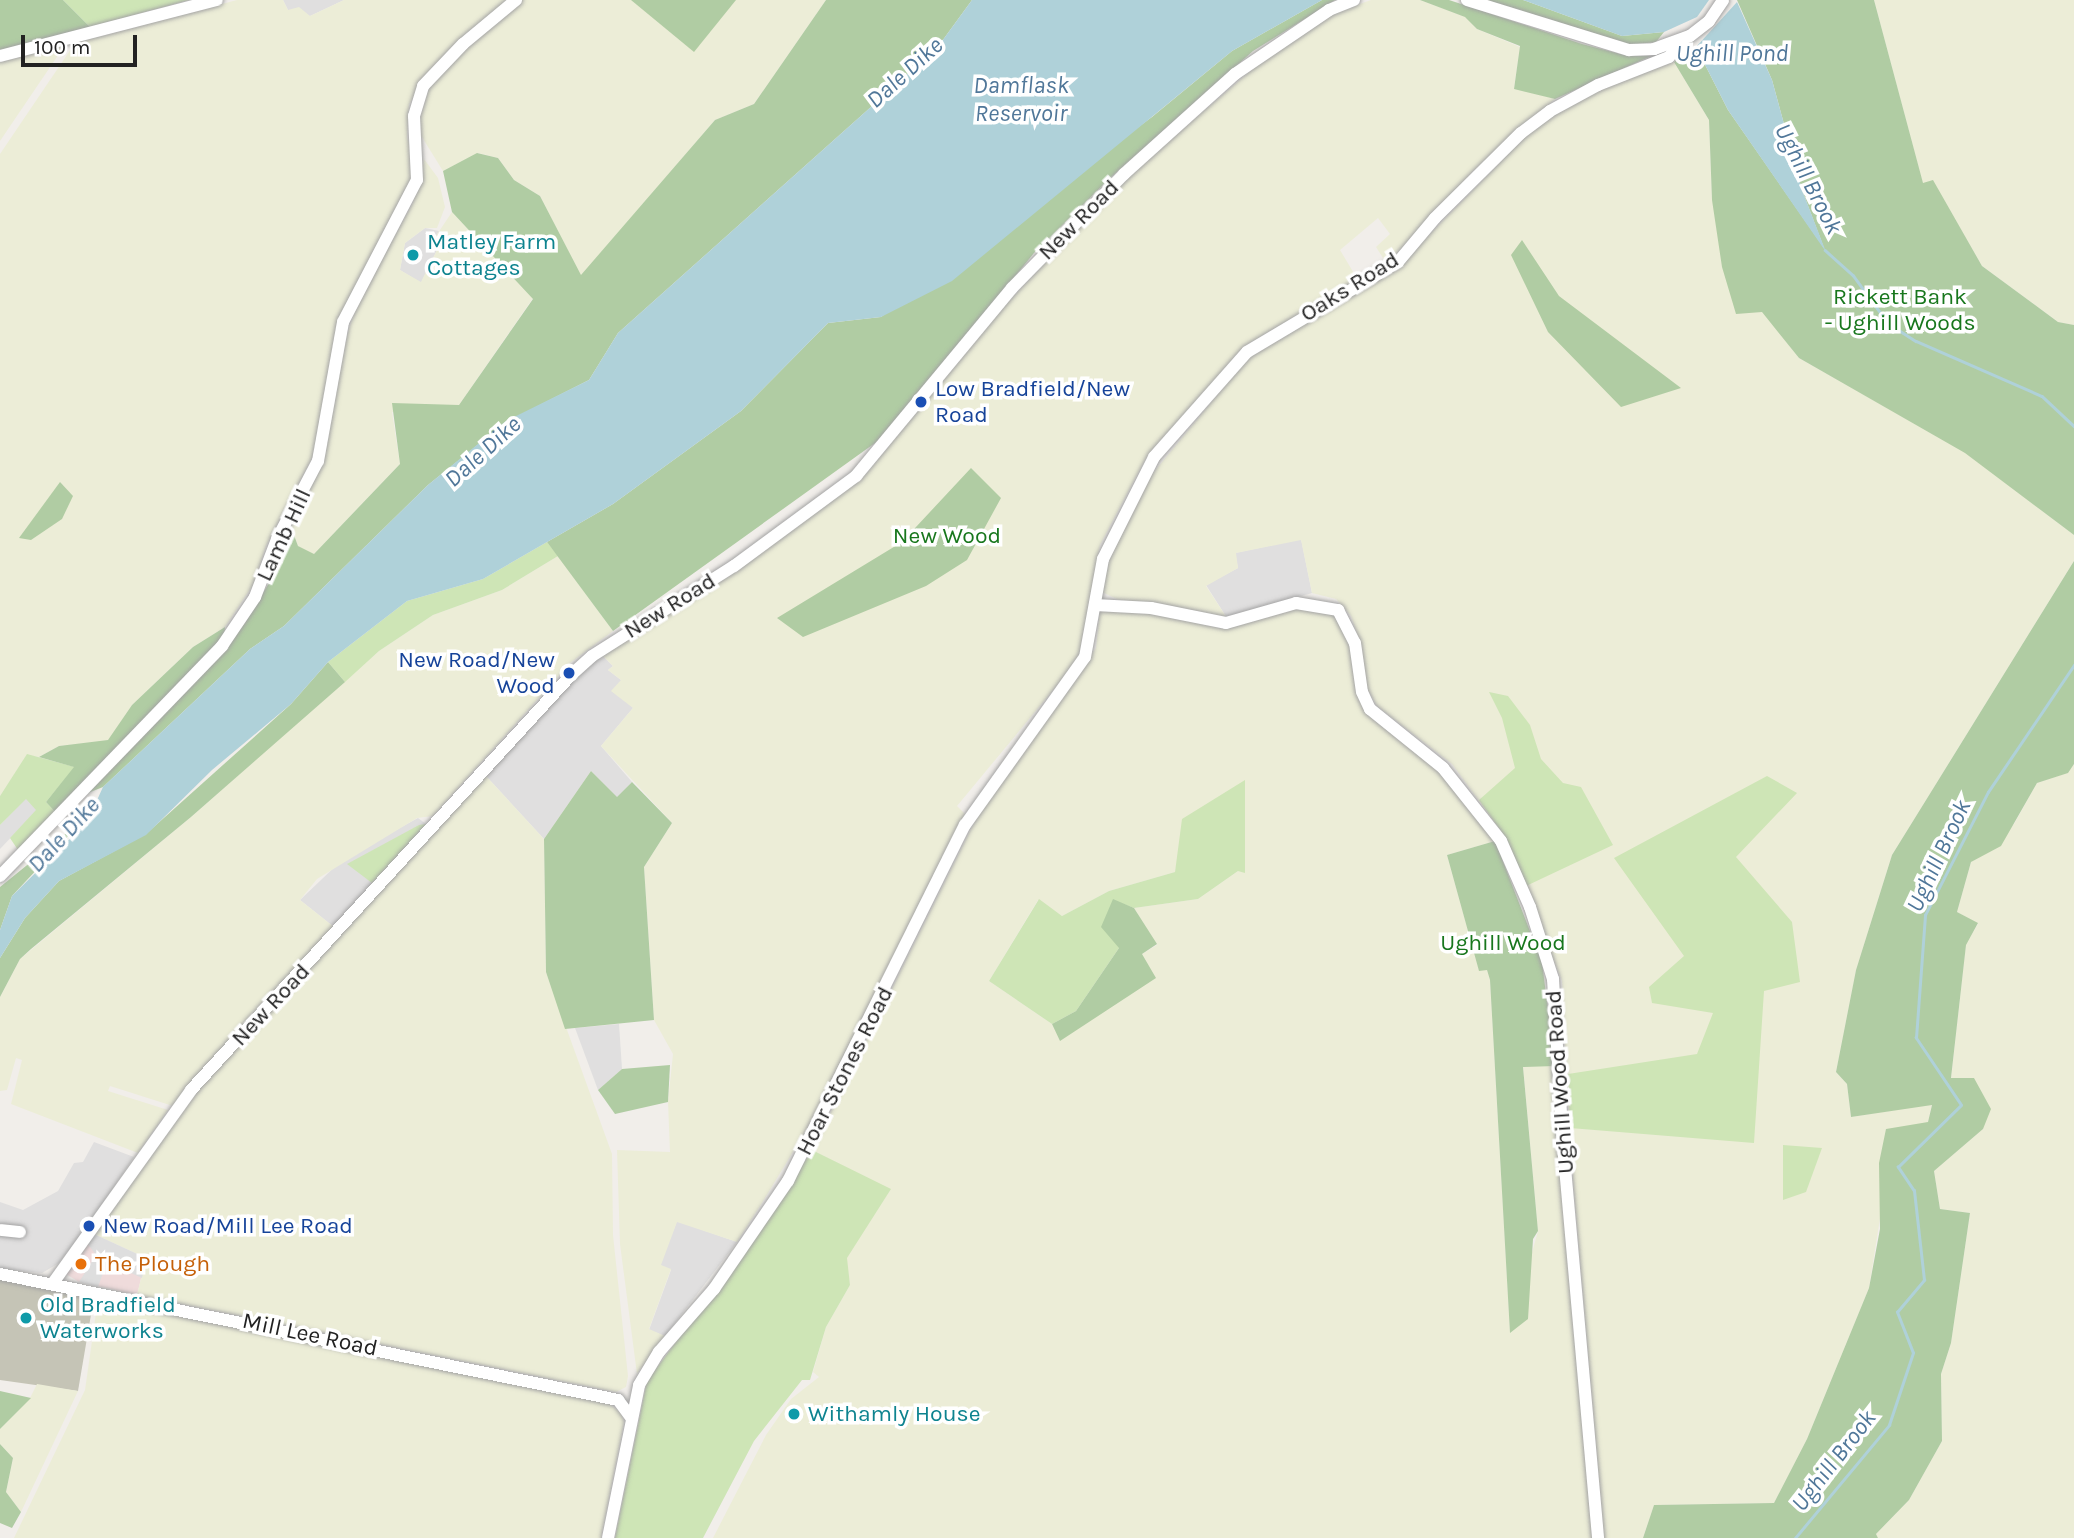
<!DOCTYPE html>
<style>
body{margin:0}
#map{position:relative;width:2074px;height:1538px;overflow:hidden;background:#f1eeea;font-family:Karla,sans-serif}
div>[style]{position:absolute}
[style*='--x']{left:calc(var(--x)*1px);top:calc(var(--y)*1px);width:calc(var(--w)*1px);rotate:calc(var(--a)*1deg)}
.residential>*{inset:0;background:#e0dfdf}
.commercial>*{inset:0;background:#efdbdb}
.construction>*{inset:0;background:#c5c4b6}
.farmland>*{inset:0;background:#ecedd7}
.grass>*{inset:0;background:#cee5b6}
.forest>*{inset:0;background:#b0cca3}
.parking>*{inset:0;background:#dedede}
.water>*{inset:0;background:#afd1d9}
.stream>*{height:2.5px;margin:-1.25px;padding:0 1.25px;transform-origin:1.25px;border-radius:1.25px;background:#afd1d9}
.roads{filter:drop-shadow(0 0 2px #a3a3a3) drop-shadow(0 0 2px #a3a3a3)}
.minor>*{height:12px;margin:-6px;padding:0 6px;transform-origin:6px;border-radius:6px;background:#fff}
.dots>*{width:19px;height:19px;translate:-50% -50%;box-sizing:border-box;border:4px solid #fff;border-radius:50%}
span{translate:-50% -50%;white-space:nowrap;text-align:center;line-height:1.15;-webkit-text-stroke:7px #fff;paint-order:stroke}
.street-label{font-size:23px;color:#222}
.culture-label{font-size:23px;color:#0d838f}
.left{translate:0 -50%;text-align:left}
.park-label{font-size:23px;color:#18771d}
.transit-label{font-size:23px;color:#164399}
.right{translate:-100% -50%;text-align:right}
.food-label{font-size:23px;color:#c56008}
.water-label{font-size:24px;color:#507799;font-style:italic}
.scale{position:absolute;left:21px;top:35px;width:116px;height:32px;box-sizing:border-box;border:4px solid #222;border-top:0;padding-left:9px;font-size:21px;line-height:24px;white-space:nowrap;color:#222;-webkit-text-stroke:5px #fff;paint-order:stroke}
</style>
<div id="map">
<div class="residential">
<i style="clip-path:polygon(283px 0,344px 0,310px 16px,288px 10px)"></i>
<i style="clip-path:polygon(425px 228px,439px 231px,432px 242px,437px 250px,421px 283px,400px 270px,405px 243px)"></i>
<i style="clip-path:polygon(1301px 539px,1312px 593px,1227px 618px,1206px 585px,1238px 568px,1235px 553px)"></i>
<i style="clip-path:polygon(601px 654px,613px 666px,608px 670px,621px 680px,633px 708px,601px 746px,632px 782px,617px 798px,591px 771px,544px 839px,486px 776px,577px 674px)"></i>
<i style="clip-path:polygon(26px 798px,37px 810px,0 849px,0 825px)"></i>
<i style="clip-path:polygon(418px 818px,426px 824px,334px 927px,300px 900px,343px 859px)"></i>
<i style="clip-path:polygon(619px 1024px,622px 1069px,598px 1090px,575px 1028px)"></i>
<i style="clip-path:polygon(94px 1142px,134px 1157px,86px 1228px,59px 1263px,42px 1273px,0 1269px,0 1202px,23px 1210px,58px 1191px,74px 1163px,83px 1162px)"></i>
<i style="clip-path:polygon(677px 1221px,737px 1242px,665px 1336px,649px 1330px,671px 1270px,660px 1265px)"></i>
</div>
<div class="commercial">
<i style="clip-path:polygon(87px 1243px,146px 1258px,137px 1295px,79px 1282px,66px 1274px)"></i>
</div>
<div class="construction">
<i style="clip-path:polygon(0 1278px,94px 1297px,78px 1391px,0 1380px)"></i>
</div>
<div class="farmland">
<i style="clip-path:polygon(237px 0,283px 0,288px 10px,299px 7px,310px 16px,344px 0,506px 0,440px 60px,409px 104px,407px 138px,416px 160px,415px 174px,348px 300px,313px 456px,266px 546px,253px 585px,225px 627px,193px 647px,132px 705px,108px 741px,59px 746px,39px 757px,27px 755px,0 796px,0 154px,75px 43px)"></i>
<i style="clip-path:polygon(522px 0,826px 0,754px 104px,715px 120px,581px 276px,540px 196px,514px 180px,498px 158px,478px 153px,443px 171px,417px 129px,432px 79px)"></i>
<i style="clip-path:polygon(1371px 0,1420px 0,1466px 17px,1477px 29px,1520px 47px,1514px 88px,1555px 99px,1474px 170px,1387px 264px,1376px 247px,1390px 234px,1378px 218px,1340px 250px,1358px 280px,1248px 344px,1146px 458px,1100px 545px,1078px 660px,957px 806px,965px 814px,831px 1089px,762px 1203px,737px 1242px,677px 1222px,661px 1265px,671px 1269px,649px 1329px,665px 1336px,637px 1374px,620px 1244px,617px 1150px,670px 1152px,668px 1102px,673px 1054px,654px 1020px,644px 867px,672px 823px,601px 746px,633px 708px,611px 691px,621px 680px,608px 670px,613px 666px,601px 654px,731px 575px,867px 473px,994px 317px,1127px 177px,1268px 56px,1332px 14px)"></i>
<i style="clip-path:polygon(1874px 0,2074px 0,2074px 325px,2058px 322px,1982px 266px,1933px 181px,1923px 184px)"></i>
<i style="clip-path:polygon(64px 44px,63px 48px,0 141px,0 62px)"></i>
<i style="clip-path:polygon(1674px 62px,1709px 120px,1712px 200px,1762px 311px,1799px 358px,1966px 453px,2074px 535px,2074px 561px,1892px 855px,1856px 970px,1836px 1072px,1847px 1084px,1851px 1117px,1932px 1104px,1928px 1122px,1881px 1212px,1869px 1288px,1807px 1439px,1774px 1503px,1654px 1505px,1643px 1538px,1604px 1538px,1570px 1144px,1562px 981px,1506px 838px,1452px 764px,1377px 706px,1363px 681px,1362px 648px,1351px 616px,1336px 599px,1312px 593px,1301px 540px,1236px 553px,1238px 568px,1206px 586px,1227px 618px,1119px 600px,1102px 592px,1109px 561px,1148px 479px,1248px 358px,1394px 271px,1527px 135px,1554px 115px,1601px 89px)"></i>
<i style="clip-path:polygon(424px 159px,438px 178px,445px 207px,437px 228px,425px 228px,405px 243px,400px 270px,421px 282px,437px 250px,432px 242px,452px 212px,533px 298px,459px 405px,392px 412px,400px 464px,314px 554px,308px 554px,298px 546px,291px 527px,317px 474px,348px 332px,359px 300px,413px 203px)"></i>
<i style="clip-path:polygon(558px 556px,613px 631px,570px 663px,433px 816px,417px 818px,317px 879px,300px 900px,334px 927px,173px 1106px,110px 1086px,108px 1091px,168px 1110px,138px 1153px,11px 1104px,22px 1060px,16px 1058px,7px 1090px,0 1091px,0 997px,20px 959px,191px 817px,379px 651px,433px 615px,502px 590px)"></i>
<i style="clip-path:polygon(evenodd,1300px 607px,1325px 609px,1344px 620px,1370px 717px,1436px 768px,1495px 841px,1447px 855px,1479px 970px,1487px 970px,1490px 980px,1510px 1332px,1538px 1231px,1523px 1066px,1555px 1066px,1594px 1538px,713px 1538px,766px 1435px,791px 1399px,819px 1377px,813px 1372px,826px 1327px,850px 1285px,846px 1258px,890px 1190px,812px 1150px,987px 797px,1096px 648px,1100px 610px,1151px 613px,1224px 629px,1300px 607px,1185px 823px,1238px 871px,1198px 899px,1134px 908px,1157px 945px,1142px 954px,1061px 1040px,1052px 1024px,989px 981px,1038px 900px,1062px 916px,1109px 891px,1175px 872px,1185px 823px)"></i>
<i style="clip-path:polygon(2074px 764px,2074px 1538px,1878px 1538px,1876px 1534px,1909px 1500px,1942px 1441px,1941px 1374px,1951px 1343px,1970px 1213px,1940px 1209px,1934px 1171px,1983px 1129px,1951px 1079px,1966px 944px,1978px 924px,1957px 912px,1971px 862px,2014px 824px,2037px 783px,2067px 773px)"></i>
<i style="clip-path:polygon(486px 776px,544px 839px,546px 972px,612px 1154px,613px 1235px,628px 1376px,626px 1387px,616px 1392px,137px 1295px,146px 1258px,94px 1234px,199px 1089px)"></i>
<i style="clip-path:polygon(98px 1299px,609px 1404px,621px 1413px,624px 1422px,601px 1538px,14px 1538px,85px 1390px)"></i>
<i style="clip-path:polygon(37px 1384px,78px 1391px,21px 1512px,6px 1492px,13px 1458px,0 1444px,0 1429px,30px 1398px)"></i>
</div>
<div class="grass">
<i style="clip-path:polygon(63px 0,189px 0,90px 27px)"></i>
<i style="clip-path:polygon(547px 542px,558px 556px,502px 590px,433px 615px,379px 651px,345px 682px,328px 662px,407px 601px,483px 579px)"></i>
<i style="clip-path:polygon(1489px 692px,1508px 696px,1530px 725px,1541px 759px,1563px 783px,1581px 787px,1613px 845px,1526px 886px,1506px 838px,1479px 800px,1515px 768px,1502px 718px)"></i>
<i style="clip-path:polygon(27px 754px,75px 767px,46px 802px,57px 814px,20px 853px,10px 838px,36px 810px,26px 799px,0 825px,0 796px)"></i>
<i style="clip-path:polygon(1767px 776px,1797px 793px,1736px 857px,1792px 922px,1800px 982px,1764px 991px,1754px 1143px,1570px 1128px,1568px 1074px,1697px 1054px,1713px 1013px,1652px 1003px,1649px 987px,1684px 956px,1614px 858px)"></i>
<i style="clip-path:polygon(1245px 780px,1245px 873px,1238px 871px,1198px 899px,1134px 908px,1113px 900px,1119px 948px,1076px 1011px,1052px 1024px,989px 981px,1039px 899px,1062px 916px,1109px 891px,1175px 872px,1182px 819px)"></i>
<i style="clip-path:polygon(426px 824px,372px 883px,347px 864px,419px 825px)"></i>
<i style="clip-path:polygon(1783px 1145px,1822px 1148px,1806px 1192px,1783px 1200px)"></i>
<i style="clip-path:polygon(812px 1150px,891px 1189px,847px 1258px,850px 1285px,826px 1327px,810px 1380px,802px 1380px,754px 1441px,703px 1538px,615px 1538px,647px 1381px,775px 1209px)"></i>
</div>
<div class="forest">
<i style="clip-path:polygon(0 0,63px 0,90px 27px,0 51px)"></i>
<i style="clip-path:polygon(631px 0,736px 0,694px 52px)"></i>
<i style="clip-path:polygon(826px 0,972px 0,937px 48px,618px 333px,589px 380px,506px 422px,428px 485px,284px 626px,250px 649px,103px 787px,83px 795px,245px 623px,269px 583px,291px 527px,298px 546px,314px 554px,400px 464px,392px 403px,459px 405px,533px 299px,452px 212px,443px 171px,477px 153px,498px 158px,514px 180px,540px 196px,581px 275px,715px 120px,754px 104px)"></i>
<i style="clip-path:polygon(1322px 0,1335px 0,1253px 51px,1110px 178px,1034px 253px,882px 438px,613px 631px,547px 542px,613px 504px,741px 411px,828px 323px,881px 317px,1152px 117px,1232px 51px)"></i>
<i style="clip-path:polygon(1420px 0,1449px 0,1582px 44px,1628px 56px,1651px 56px,1555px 99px,1514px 89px,1520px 46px,1477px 29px,1465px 17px)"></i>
<i style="clip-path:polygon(1481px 0,1523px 0,1622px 36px,1664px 32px,1656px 42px,1628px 45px)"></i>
<i style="clip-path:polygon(1737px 0,1874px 0,1923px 183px,1933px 180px,1982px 266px,2058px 322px,2074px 325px,2074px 535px,1965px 453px,1799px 358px,1762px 312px,1736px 314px,1722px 267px,1712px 200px,1709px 120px,1674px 62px,1696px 47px,1728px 110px,1824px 248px,1802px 190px,1772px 80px)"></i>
<i style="clip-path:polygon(1522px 240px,1559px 296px,1681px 388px,1621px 407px,1548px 332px,1511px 255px)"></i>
<i style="clip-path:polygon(971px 468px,1001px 498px,967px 560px,926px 586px,803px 637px,777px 618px,902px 542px)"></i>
<i style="clip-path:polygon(60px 482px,73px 496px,62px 519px,31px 540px,19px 538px)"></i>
<i style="clip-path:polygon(2074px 561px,2074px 764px,2068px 773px,2037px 783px,2001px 846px,1971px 862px,1957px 912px,1978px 923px,1966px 945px,1951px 1078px,1974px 1078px,1991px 1109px,1983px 1129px,1934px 1171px,1940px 1209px,1970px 1213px,1951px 1343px,1941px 1374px,1942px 1441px,1909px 1500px,1876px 1534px,1878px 1538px,1643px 1538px,1654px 1505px,1774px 1503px,1807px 1439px,1869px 1288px,1880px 1229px,1879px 1163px,1886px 1129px,1928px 1122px,1932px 1105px,1851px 1117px,1847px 1084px,1836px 1072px,1856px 970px,1892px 855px)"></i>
<i style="clip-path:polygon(225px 627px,224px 638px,57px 814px,46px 802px,74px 767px,39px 757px,59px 746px,108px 740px,132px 705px,193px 647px)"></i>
<i style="clip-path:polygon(328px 662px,345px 682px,191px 817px,31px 949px,20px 959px,0 997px,0 958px,25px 918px,59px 881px,146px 834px,291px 704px)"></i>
<i style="clip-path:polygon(591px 771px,617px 797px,632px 782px,672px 823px,644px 867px,654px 1020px,565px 1029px,546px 972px,544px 839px)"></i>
<i style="clip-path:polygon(84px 819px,12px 896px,0 930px,0 887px)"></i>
<i style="clip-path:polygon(1495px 841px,1542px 962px,1555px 1066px,1523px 1067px,1538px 1231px,1533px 1239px,1528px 1319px,1510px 1333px,1490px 980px,1487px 970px,1479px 971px,1447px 855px)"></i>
<i style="clip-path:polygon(1113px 899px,1134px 908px,1157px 944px,1142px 954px,1156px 978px,1060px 1041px,1052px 1024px,1076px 1011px,1119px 948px,1101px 927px)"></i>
<i style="clip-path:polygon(670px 1065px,668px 1102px,615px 1114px,598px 1090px,622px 1069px)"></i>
<i style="clip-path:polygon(0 1391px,31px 1398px,0 1429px)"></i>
<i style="clip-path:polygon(0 1444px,13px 1458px,6px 1492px,21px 1512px,12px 1528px,0 1523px)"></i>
</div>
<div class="parking">
<i style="clip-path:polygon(94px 1234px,146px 1258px,142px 1278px,107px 1262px,98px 1287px,79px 1282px,96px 1255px,87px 1243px)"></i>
</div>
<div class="water">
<i style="clip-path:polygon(972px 0,1322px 0,1232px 51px,952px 281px,881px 317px,828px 323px,741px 411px,613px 504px,483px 579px,407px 601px,328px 662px,291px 704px,212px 770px,146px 835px,59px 881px,25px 918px,0 958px,0 930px,12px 896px,87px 822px,103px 787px,250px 649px,284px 626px,428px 485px,506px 421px,589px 380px,618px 333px,937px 48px)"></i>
<i style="clip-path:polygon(1523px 0,1709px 0,1697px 17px,1664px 32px,1622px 36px)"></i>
<i style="clip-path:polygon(1737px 2px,1772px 80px,1802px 190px,1826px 252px,1728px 110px,1696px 47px)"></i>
</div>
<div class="stream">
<i style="--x:1825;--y:250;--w:38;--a:42"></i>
<i style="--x:1853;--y:275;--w:59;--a:53.9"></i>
<i style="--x:1888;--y:323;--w:33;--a:33"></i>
<i style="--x:1916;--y:341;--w:137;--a:23.6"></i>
<i style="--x:2042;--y:396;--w:44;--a:43.2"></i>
<i style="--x:1795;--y:1538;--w:147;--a:-50.2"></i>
<i style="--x:1889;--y:1425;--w:76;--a:-71.6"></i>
<i style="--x:1913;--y:1353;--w:44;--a:-111.3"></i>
<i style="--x:1897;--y:1312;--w:42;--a:-49.8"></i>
<i style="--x:1924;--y:1280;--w:90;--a:-96.4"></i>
<i style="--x:1914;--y:1191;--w:29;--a:-124"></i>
<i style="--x:1898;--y:1167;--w:88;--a:-44.5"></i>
<i style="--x:1961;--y:1105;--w:81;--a:-123.9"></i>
<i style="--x:1916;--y:1038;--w:123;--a:-85.8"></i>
<i style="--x:1925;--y:915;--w:138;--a:-62.9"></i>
<i style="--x:1988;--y:792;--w:153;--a:-55.9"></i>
</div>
<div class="roads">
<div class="minor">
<i style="--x:1467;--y:0;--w:170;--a:17.2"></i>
<i style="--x:1629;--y:50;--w:25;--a:-2"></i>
<i style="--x:1654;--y:49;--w:38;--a:-20"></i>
<i style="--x:1690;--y:36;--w:24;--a:-38"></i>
<i style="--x:1709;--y:21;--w:25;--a:-56"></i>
<i style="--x:0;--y:56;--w:224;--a:-14.5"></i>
<i style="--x:1095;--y:605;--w:56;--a:3.1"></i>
<i style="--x:1151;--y:608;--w:76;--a:11.3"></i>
<i style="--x:1226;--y:623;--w:73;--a:-15.9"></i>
<i style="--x:1296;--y:603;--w:43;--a:9.5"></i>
<i style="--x:1338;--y:610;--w:37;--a:63"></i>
<i style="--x:1355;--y:643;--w:49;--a:81.9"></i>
<i style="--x:1362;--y:692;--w:19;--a:65"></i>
<i style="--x:1370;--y:709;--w:94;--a:38.9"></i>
<i style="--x:1443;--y:768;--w:93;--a:51.5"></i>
<i style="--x:1501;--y:841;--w:72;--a:66.3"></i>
<i style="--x:1530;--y:907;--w:76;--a:72.3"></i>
<i style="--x:1553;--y:979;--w:166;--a:86.6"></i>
<i style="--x:1563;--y:1145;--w:395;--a:84.9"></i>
<i style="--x:0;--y:876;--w:320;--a:-46"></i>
<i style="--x:222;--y:646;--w:59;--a:-56"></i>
<i style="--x:255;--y:597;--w:62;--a:-69.2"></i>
<i style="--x:277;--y:539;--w:88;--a:-62.3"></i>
<i style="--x:318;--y:461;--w:141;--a:-79.8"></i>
<i style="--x:343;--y:322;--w:160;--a:-62.5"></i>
<i style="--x:417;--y:180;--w:64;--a:-92.7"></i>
<i style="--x:414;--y:116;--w:31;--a:-73"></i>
<i style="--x:423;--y:86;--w:58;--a:-46.4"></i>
<i style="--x:463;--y:44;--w:69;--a:-39.7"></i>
<i style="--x:1;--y:1230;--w:19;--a:6"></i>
<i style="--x:0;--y:1274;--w:631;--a:11.52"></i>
<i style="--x:618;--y:1400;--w:21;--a:53"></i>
<i style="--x:53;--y:1283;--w:237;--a:-54.4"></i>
<i style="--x:191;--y:1090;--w:563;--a:-47.52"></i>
<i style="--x:571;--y:675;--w:28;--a:-42"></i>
<i style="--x:592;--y:656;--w:168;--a:-32.4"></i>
<i style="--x:734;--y:566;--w:152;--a:-36.4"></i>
<i style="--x:856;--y:476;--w:244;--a:-50.3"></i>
<i style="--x:1012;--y:288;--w:160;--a:-45.5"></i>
<i style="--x:1124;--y:174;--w:149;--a:-42"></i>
<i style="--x:1235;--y:74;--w:114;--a:-34.2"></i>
<i style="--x:1329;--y:10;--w:27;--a:-22"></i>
<i style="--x:608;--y:1538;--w:156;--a:-78.5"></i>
<i style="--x:639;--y:1385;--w:39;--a:-59"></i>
<i style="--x:659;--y:1352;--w:84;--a:-48.9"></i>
<i style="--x:714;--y:1289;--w:131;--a:-55.6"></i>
<i style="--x:788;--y:1181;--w:398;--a:-63.6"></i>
<i style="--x:965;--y:825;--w:206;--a:-54.5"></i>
<i style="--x:1085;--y:657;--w:100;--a:-79.6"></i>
<i style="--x:1103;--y:559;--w:114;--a:-63.4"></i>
<i style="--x:1154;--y:457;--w:140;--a:-48.5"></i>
<i style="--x:1247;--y:352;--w:176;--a:-30.8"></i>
<i style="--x:1398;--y:262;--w:57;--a:-49.9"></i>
<i style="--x:1435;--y:218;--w:121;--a:-44.7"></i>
<i style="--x:1521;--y:133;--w:36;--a:-37"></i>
<i style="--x:1550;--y:111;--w:55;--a:-28.4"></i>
<i style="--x:1598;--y:85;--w:76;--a:-21.5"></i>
<i style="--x:1669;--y:57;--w:22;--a:-51"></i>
</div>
</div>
<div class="dots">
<i style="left:413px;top:255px;background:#0f9aa8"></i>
<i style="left:921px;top:402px;background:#1a4fb4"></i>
<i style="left:569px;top:673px;background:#1a4fb4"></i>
<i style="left:89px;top:1226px;background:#1a4fb4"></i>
<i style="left:81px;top:1264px;background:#e8710a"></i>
<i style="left:26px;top:1318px;background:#0f9aa8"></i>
<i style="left:794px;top:1414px;background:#0f9aa8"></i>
</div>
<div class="street-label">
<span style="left:1079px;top:220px;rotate:-45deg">New Road</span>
<span style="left:1350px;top:287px;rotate:-32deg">Oaks Road</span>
<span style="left:284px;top:535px;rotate:-65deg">Lamb Hill</span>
<span style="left:670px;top:606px;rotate:-32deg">New Road</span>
<span style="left:271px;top:1005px;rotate:-47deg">New Road</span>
<span style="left:845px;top:1071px;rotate:-63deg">Hoar Stones Road</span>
<span style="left:1560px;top:1082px;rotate:-94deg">Ughill Wood Road</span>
<span style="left:310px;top:1335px;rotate:12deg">Mill Lee Road</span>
</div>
<div class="culture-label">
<span class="left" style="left:427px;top:255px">Matley Farm<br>Cottages</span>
<span class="left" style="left:40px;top:1318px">Old Bradfield<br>Waterworks</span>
<span class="left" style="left:808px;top:1414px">Withamly House</span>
</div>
<div class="park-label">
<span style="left:1900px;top:310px">Rickett Bank<br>- Ughill Woods</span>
<span style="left:947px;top:536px">New Wood</span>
<span style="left:1503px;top:943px">Ughill Wood</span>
</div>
<div class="transit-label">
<span class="left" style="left:935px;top:402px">Low Bradfield/New<br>Road</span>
<span class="right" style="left:555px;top:673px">New Road/New<br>Wood</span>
<span class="left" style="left:103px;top:1226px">New Road/Mill Lee Road</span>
</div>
<div class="food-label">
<span class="left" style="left:95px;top:1264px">The Plough</span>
</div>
<div class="water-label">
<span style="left:1732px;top:54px">Ughill Pond</span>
<span style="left:905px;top:73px;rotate:-42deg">Dale Dike</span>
<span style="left:1021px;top:100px">Damflask<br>Reservoir</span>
<span style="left:1808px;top:179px;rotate:63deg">Ughill Brook</span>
<span style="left:483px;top:452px;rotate:-42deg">Dale Dike</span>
<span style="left:64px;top:835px;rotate:-47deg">Dale Dike</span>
<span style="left:1939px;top:856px;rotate:-65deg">Ughill Brook</span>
<span style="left:1834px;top:1461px;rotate:-52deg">Ughill Brook</span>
</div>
<div class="scale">100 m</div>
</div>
